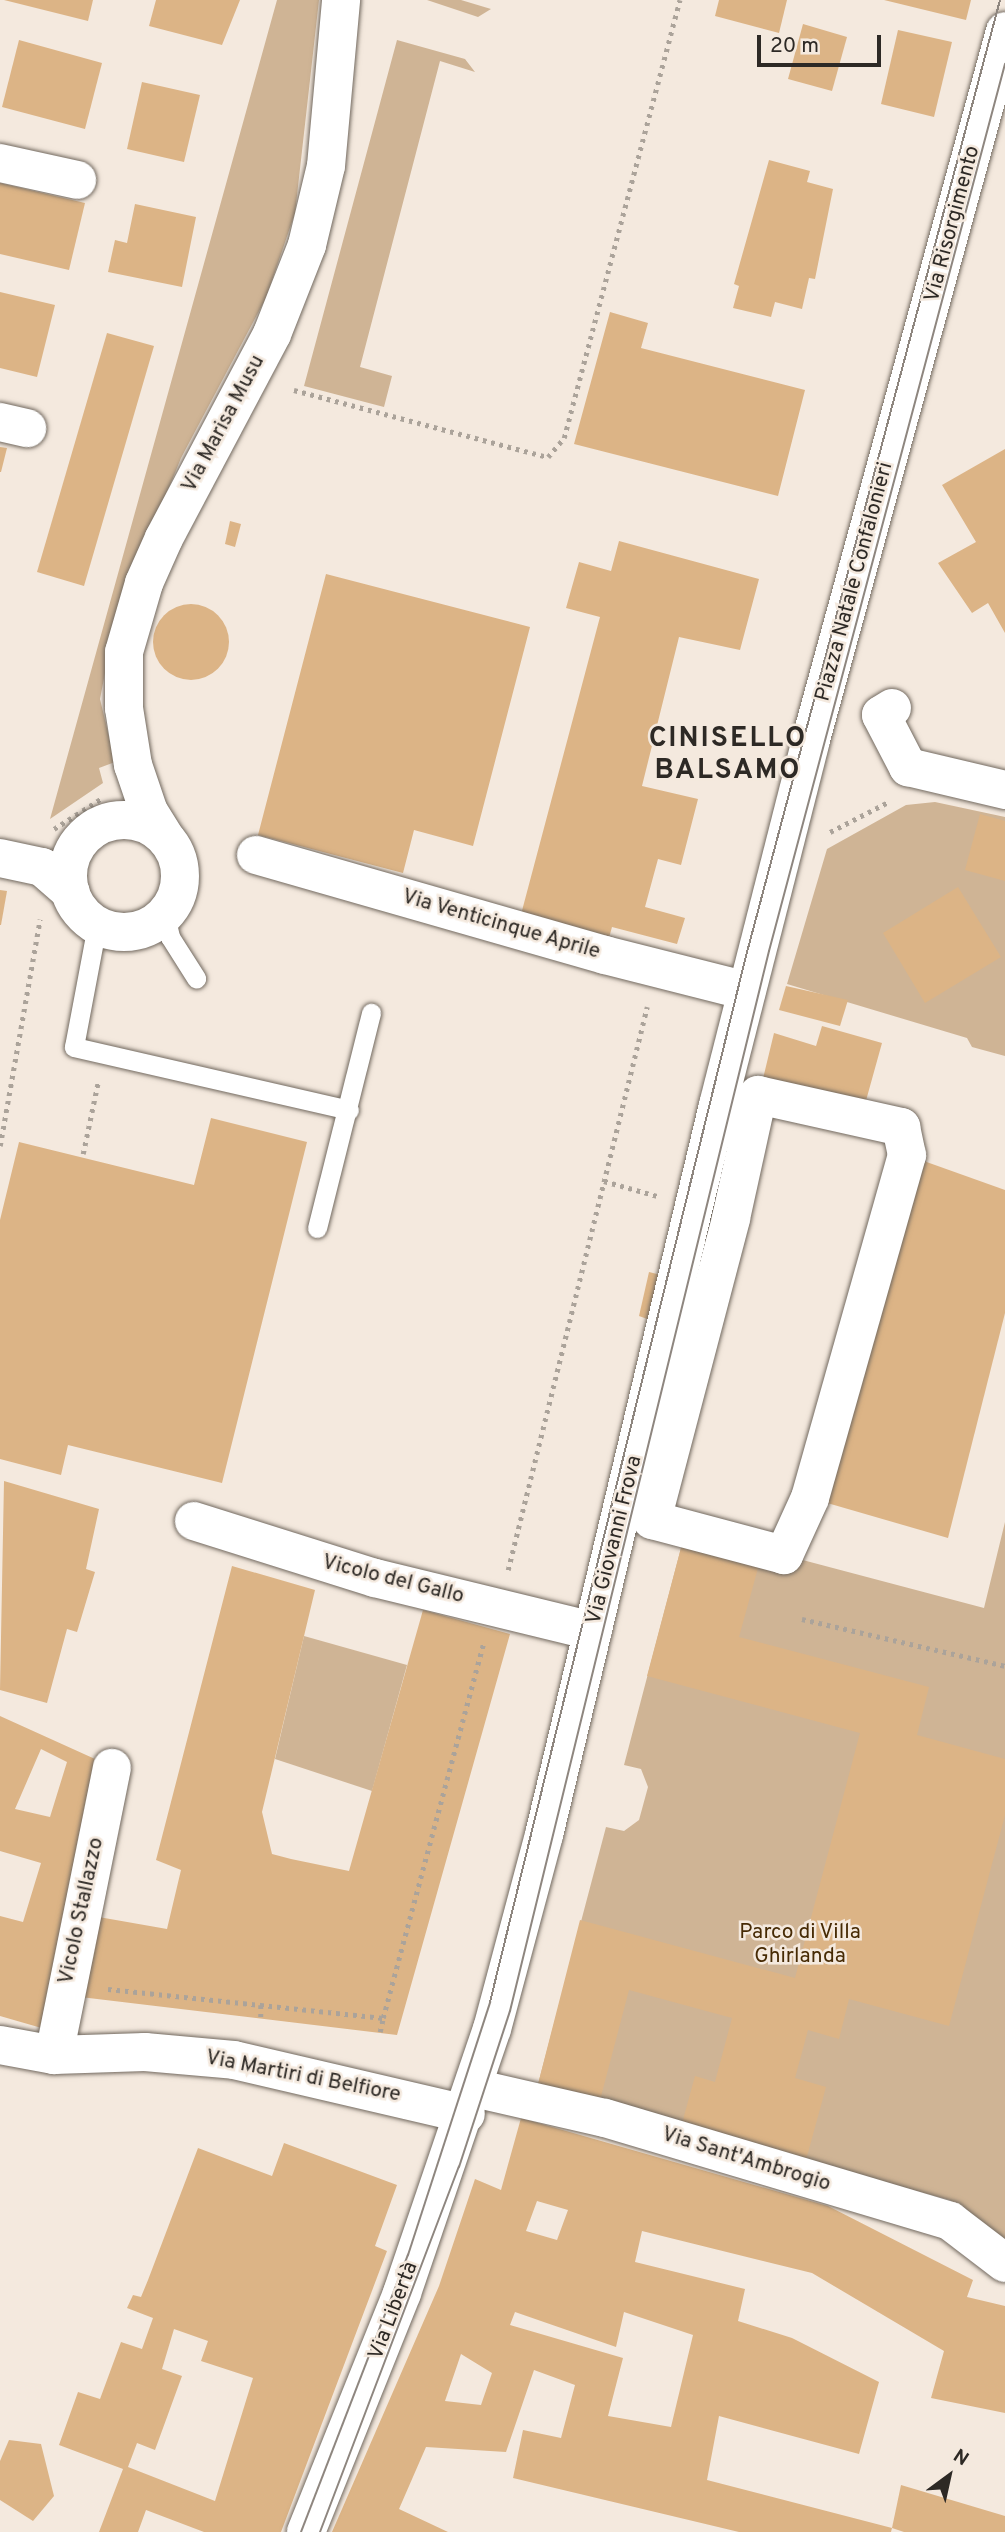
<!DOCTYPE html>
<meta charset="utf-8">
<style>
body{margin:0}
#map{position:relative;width:1005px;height:2532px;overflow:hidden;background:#f4e9de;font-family:Overpass,sans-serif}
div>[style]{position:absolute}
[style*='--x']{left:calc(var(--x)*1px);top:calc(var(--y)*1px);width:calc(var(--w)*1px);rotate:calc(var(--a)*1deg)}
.green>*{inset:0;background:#cfb495}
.building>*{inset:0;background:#dcb486}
.round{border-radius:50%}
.path>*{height:4.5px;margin-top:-2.25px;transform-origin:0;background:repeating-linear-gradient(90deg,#aba39a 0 3.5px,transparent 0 8.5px)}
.roads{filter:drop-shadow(0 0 2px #72695f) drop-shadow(0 0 2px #72695f)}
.lane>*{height:19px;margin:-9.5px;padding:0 9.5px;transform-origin:9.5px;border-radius:9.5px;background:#fff}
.street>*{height:38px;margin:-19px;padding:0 19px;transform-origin:19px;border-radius:19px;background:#fff}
.street>.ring{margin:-19px;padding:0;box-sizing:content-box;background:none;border:38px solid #fff;border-radius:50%}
.tram>*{height:2px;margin:-1px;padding:0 1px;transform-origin:1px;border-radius:1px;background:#8e867f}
span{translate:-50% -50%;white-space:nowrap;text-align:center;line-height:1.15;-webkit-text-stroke:5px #f4e9de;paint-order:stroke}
.street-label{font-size:21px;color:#2d2925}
.park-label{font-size:21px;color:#462a04}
.district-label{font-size:28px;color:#2d2925;font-weight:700;letter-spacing:2px}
.north{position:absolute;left:914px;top:2441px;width:70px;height:70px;-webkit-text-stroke:5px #f4e9de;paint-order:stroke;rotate:33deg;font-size:19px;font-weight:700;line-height:28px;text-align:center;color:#2d2925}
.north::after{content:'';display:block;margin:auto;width:24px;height:32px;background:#2d2925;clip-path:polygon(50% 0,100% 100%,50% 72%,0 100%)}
.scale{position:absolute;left:757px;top:35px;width:124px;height:32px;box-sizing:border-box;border:4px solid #2d2925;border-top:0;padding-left:9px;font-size:21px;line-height:24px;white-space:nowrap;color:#2d2925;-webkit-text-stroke:5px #f4e9de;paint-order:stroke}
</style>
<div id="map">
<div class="green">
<i style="clip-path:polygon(277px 0,319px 0,295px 213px,266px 298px,181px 458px,115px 621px,100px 699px,115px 762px,99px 768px,103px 783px,50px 819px)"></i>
<i style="clip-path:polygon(427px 0,461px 0,491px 9px,478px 17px)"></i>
<i style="clip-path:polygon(397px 40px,465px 59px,475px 72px,440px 61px,360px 367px,392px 376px,384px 407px,304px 386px)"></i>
<i style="clip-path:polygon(935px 802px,1005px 817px,1005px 1056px,972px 1047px,967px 1038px,787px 984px,827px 849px,906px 805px)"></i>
<i style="clip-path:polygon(1005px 1522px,1005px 2242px,950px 2200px,537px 2088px,606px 1827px,624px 1831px,639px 1820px,648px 1787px,641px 1769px,624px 1765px,686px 1529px,984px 1608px)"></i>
<i style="clip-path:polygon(304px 1636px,407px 1665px,372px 1791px,275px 1759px)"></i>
</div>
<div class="building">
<i style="clip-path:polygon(4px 0,93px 0,88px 21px)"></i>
<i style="clip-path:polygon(156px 0,240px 0,222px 45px,149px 26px)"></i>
<i style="clip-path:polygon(719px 0,787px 0,779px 33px,715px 16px)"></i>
<i style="clip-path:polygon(884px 0,971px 0,966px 20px)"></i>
<i style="clip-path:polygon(803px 24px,847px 37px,832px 91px,788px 79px)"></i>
<i style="clip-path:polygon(898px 30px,952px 42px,934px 117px,881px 104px)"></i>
<i style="clip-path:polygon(19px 40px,102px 63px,85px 129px,2px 107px)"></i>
<i style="clip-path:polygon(142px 82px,200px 95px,184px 162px,127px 149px)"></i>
<i style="clip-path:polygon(769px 160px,810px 171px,807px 182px,833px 189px,815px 279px,809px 278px,802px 309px,775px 302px,771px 317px,733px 308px,739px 286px,734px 284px)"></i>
<i style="clip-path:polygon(0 183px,85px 203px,69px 270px,0 254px)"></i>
<i style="clip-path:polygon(135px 204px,196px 217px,182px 287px,108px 272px,115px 240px,127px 243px)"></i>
<i style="clip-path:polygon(0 292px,55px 305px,37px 377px,0 368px)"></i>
<i style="clip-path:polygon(610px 312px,648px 323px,641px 348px,805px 390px,778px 496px,574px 444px)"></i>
<i style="clip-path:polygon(107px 333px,154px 346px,84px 586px,37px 572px)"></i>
<i style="clip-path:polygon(0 447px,7px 448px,1px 472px,0 472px)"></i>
<i style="clip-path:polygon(1005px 449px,1005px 633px,988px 603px,972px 613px,938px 563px,976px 542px,942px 485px)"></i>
<i style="clip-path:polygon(230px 521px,241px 524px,235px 547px,225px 544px)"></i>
<i style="clip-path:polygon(619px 541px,759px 579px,740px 650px,679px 637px,642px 786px,698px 799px,681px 865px,658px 859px,645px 907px,685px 918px,677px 944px,612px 927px,607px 945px,519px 922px,600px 617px,566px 608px,579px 562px,611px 571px)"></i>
<i style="clip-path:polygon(326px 574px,530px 627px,473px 846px,414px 830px,403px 873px,258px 835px)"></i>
<i class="round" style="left:153px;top:604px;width:76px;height:76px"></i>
<i style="clip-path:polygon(980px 814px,1005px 821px,1005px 881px,965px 870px)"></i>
<i style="clip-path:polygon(958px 887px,1001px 957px,925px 1003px,883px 933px)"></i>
<i style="clip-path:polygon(0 890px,7px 891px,1px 925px,0 925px)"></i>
<i style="clip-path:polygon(786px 986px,848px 1000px,840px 1026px,779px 1010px)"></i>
<i style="clip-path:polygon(822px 1026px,882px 1043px,862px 1115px,761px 1087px,774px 1033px,816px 1046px)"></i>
<i style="clip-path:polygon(211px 1118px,307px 1142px,222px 1483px,68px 1445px,61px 1475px,0 1459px,0 1220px,19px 1142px,194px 1185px)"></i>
<i style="clip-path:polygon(907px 1155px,1005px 1190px,1005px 1313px,948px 1538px,810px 1498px)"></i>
<i style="clip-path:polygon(649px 1272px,661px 1275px,650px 1320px,639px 1316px)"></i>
<i style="clip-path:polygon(4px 1481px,99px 1509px,86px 1569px,95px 1572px,77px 1632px,67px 1629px,47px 1703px,0 1690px)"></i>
<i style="clip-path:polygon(686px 1529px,763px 1550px,739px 1637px,929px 1687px,917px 1735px,1005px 1759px,1005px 1815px,949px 2026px,849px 1999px,839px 2039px,808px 2030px,795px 2078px,826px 2087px,806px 2160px,681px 2127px,695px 2076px,715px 2082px,732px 2018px,629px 1990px,599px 2104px,537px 2088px,580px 1920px,795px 1978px,860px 1733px,647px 1676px)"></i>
<i style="clip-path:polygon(232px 1566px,315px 1590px,262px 1812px,272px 1854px,291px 1859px,349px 1871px,423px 1610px,510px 1634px,397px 2035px,72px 1996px,93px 1916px,167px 1929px,181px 1870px,156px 1860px)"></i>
<i style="clip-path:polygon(evenodd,0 1716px,95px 1759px,86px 1849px,45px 2029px,0 2016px,0 1916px,23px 1922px,41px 1863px,0 1851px,0 1716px,41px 1749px,67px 1762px,50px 1817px,15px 1809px,41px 1749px)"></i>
<i style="clip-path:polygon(evenodd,521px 2118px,828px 2206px,973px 2280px,967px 2297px,1005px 2306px,1005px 2413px,931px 2398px,944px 2351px,812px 2273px,642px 2231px,635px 2262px,745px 2289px,738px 2321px,792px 2338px,879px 2382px,859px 2454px,719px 2416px,707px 2480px,892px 2528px,891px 2532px,739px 2532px,513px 2478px,523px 2430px,561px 2438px,575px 2385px,534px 2370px,506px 2452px,426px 2447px,399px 2509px,448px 2532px,332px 2532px,439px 2286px,475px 2179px,501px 2190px,521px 2118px,537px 2201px,568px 2210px,557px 2240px,526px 2231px,537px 2201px,521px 2118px,515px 2312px,616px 2347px,624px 2312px,693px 2335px,671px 2427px,608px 2416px,623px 2358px,510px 2325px,515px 2312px,521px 2118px,461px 2354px,492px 2373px,481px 2405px,445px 2401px,461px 2354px)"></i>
<i style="clip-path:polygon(evenodd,284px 2143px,397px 2185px,375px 2246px,387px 2251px,281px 2532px,204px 2532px,146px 2510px,138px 2532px,99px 2532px,123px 2469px,59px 2445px,78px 2392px,100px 2399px,121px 2342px,142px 2349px,153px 2318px,127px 2308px,133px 2295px,141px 2297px,148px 2280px,198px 2148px,272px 2176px,284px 2143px,174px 2329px,208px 2341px,201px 2361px,253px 2378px,215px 2501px,128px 2467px,137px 2443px,155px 2450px,182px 2376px,162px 2369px,174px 2329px)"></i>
<i style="clip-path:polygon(9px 2440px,41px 2444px,54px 2496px,33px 2521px,0 2500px,0 2461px)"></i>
<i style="clip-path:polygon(901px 2485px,1005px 2516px,1005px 2532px,904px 2532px,892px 2528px)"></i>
</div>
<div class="path">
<i style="--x:294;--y:390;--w:263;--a:14.8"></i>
<i style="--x:548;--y:457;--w:25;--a:-50"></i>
<i style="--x:564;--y:438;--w:453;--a:-75.2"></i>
<i style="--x:54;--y:829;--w:57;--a:-32.9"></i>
<i style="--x:830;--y:832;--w:65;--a:-27.3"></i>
<i style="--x:0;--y:1146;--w:230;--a:-80"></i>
<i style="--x:83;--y:1154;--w:74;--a:-78.2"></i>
<i style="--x:604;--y:1181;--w:55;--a:15.8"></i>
<i style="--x:508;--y:1570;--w:580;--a:-76.13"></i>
<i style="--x:802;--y:1619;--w:208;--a:13"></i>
<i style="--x:108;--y:1989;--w:277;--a:6"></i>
<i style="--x:383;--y:2018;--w:387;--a:-75"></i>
<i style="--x:261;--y:2005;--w:12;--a:90"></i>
<i style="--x:380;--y:2032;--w:14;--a:-78"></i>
</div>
<div class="roads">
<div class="lane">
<i style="--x:165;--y:915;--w:23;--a:77"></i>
<i style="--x:170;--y:937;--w:49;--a:57.6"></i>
<i style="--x:97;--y:925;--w:124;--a:100.7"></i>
<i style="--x:74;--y:1047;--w:282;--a:12.9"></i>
<i style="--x:317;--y:1228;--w:222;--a:-75.9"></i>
</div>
<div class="street">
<i style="--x:0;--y:163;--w:79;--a:12.4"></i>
<i style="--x:0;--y:422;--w:28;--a:13"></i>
<i style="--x:892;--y:708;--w:13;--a:148"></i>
<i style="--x:881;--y:715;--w:59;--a:62.6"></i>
<i style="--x:908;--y:767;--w:100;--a:13.3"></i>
<i class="ring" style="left:68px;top:820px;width:74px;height:74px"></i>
<i style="--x:166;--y:839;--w:32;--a:-122"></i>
<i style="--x:149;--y:812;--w:50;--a:-108.8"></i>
<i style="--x:133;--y:765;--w:58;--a:-99"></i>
<i style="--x:124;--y:708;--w:56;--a:-90"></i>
<i style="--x:124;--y:652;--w:72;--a:-73.8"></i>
<i style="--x:144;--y:583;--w:49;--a:-66"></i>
<i style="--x:164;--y:538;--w:231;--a:-62.1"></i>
<i style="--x:272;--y:334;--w:96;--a:-68.5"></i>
<i style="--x:307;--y:245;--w:81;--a:-76.5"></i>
<i style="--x:326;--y:166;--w:167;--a:-84.8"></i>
<i style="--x:256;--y:855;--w:363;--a:16"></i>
<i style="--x:605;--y:955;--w:146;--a:14.2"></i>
<i style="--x:0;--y:858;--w:43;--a:12.1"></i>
<i style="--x:42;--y:867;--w:38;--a:41"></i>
<i style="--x:758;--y:1095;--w:147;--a:12.6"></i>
<i style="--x:901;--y:1127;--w:29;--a:78"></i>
<i style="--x:907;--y:1155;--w:356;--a:105.8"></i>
<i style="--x:810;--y:1498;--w:63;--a:114.5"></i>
<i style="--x:784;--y:1555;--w:137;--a:-165.1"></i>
<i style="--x:652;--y:1520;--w:312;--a:-75.3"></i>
<i style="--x:731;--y:1218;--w:126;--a:-77.6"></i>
<i style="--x:194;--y:1521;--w:190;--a:17.5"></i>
<i style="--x:375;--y:1578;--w:224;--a:13.7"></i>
<i style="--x:0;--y:2045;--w:55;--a:10.5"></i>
<i style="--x:54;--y:2055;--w:91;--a:-1.9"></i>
<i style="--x:145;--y:2052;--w:89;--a:5.1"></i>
<i style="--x:234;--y:2060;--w:238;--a:13.1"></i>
<i style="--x:54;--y:2055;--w:293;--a:-78.6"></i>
<i style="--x:474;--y:2088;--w:134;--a:12.9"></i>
<i style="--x:605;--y:2118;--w:360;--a:16.6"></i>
<i style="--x:950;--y:2221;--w:69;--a:37.4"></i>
<i style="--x:306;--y:2532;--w:258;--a:-68.1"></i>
<i style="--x:402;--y:2293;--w:279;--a:-71.2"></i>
<i style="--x:492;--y:2029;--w:201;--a:-75"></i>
<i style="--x:544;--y:1835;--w:750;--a:-76.59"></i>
<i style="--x:718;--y:1105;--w:374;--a:-75.7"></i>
<i style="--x:810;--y:743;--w:738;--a:-74.68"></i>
</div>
</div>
<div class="tram">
<i style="--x:301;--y:2532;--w:297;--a:-68.9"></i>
<i style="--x:408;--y:2255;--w:266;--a:-72"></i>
<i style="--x:490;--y:2002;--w:1077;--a:-76.25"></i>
<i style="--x:746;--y:956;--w:989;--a:-75.12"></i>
<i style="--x:320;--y:2532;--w:391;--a:-69.2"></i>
<i style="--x:459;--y:2167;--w:164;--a:-71.9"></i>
<i style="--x:510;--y:2011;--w:1091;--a:-76.27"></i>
<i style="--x:769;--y:951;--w:918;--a:-75.1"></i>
</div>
<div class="street-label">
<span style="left:953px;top:224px;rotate:-75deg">Via Risorgimento</span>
<span style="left:224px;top:424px;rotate:-62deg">Via Marisa Musu</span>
<span style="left:855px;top:582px;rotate:-75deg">Piazza Natale Confalonieri</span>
<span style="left:501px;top:925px;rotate:16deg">Via Venticinque Aprile</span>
<span style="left:615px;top:1540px;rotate:-76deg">Via Giovanni Frova</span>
<span style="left:393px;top:1580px;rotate:14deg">Vicolo del Gallo</span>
<span style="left:82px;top:1911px;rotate:-78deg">Vicolo Stallazzo</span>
<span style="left:303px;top:2077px;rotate:11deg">Via Martiri di Belfiore</span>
<span style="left:746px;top:2160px;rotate:17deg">Via Sant'Ambrogio</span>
<span style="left:394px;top:2311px;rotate:-69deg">Via Libertà</span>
</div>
<div class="park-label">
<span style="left:800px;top:1945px">Parco di Villa<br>Ghirlanda</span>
</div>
<div class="district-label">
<span style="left:728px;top:755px">CINISELLO<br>BALSAMO</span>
</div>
<div class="north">N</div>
<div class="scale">20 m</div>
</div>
